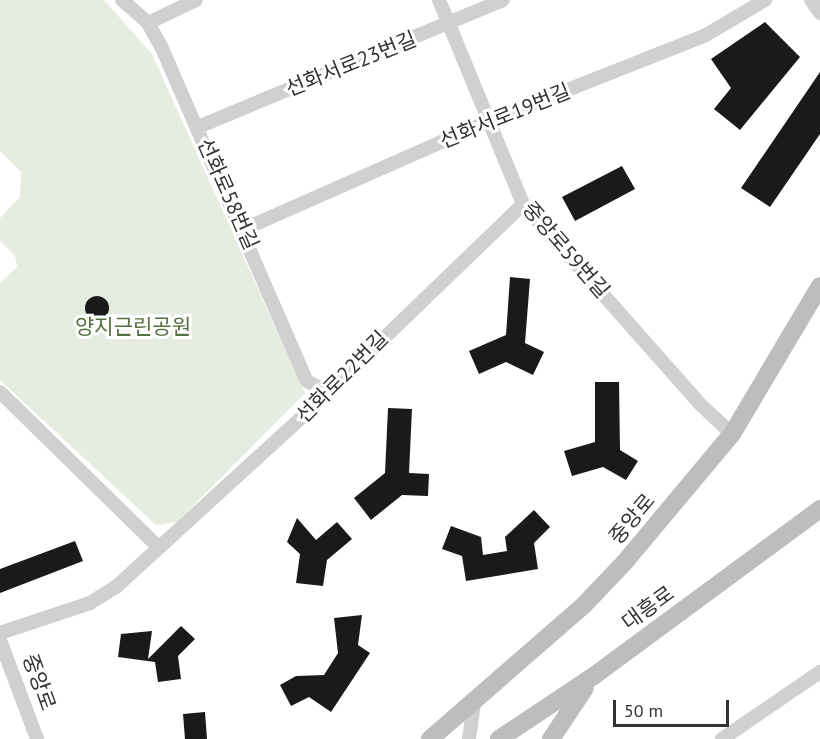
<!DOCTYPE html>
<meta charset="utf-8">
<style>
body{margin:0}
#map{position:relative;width:820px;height:739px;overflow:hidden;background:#fff;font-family:"PT Sans","Noto Sans KR",sans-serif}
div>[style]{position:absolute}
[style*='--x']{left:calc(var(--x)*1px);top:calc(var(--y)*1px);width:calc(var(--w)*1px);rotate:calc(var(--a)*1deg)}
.green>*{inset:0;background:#e6ecdf}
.building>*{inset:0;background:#1a1a1a}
.round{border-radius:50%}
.street>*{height:14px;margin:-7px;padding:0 7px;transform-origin:7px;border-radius:7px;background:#d0d0d0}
.secondary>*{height:18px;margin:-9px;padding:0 9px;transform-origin:9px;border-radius:9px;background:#bdbdbd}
span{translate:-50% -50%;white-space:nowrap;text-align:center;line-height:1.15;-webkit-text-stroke:6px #fff;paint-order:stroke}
.street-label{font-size:21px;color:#333}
.park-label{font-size:21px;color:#56703f}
.scale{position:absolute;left:613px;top:700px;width:116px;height:27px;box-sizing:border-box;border:3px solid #333;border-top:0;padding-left:8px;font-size:18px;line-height:21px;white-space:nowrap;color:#333;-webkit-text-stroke:4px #fff;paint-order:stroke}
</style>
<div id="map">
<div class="green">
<i style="clip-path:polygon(0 0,104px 0,152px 54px,305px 393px,177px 522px,156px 525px,0 380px,0 283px,17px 267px,15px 256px,0 241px,0 218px,20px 197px,21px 172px,0 151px)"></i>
</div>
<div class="building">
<i style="clip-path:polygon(765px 22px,800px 57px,740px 130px,714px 109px,731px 88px,711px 59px)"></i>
<i style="clip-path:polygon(820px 72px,820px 134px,770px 207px,741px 188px)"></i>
<i style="clip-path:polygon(622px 166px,635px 189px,575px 221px,562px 197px)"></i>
<i style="clip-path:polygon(510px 277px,530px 279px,525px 343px,544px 352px,533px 375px,506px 362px,479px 374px,469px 351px,506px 335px)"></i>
<i class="round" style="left:85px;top:296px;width:24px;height:24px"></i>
<i style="clip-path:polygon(595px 382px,619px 382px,620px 450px,638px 461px,626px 480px,603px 467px,572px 476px,564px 451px,595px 442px)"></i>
<i style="clip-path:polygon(388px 408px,412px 409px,409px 473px,429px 474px,428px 496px,402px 495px,371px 520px,354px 498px,385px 473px)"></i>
<i style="clip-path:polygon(534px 510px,550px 527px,534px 543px,538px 569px,466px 581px,462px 556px,442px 549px,451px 526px,481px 537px,483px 555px,507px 551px,505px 537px)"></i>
<i style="clip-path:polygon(297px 518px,316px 540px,337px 522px,352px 539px,327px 560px,323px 586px,296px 583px,300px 554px,287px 542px)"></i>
<i style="clip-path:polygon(75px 541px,83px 561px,0 593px,0 569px)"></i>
<i style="clip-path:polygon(362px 615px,358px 645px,370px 653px,331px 712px,309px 697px,291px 706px,280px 685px,296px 676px,324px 675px,338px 653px,334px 618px)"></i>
<i style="clip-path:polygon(181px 626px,195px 639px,178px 656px,181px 679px,158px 682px,155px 662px,118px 657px,121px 634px,152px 631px,148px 659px)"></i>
<i style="clip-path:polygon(205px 712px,207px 739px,185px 739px,183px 714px)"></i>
</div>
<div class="street">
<i style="--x:122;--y:0;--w:35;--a:41"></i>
<i style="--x:148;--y:23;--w:26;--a:61"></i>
<i style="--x:161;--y:46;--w:365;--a:66.5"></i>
<i style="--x:307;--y:381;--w:21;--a:29"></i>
<i style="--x:439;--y:0;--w:221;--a:67.6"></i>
<i style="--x:523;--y:204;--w:268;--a:48.5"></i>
<i style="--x:701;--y:405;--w:42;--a:43.1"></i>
<i style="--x:811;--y:0;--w:16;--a:55"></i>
<i style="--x:148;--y:23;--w:53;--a:-25.6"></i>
<i style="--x:198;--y:127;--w:330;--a:-22.6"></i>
<i style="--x:244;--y:229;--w:268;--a:-23.8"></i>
<i style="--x:489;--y:121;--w:233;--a:-21.6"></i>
<i style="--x:706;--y:35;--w:69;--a:-30.7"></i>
<i style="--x:0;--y:392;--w:220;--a:44.4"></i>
<i style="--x:0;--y:633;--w:95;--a:-18.4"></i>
<i style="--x:90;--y:603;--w:32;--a:-32"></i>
<i style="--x:117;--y:586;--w:253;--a:-42.4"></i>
<i style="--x:304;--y:415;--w:304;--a:-43.9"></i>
<i style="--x:0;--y:640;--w:106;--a:69.5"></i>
<i style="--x:469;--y:739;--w:35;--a:-82"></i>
<i style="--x:722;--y:739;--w:119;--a:-34.4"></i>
</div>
<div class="secondary">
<i style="--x:430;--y:739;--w:203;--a:-41"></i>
<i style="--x:583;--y:606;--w:59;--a:-46.4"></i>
<i style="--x:624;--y:563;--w:168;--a:-50.1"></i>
<i style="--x:732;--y:434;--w:172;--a:-59.3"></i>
<i style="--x:499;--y:739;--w:115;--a:-33.7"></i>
<i style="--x:595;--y:675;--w:280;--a:-36.4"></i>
<i style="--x:551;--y:739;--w:61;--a:-56.3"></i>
</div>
<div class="street-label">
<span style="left:351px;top:64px;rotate:-22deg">선화서로23번길</span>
<span style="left:505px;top:116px;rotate:-22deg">선화서로19번길</span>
<span style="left:228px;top:194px;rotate:66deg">선화로58번길</span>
<span style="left:566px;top:250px;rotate:49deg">중앙로59번길</span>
<span style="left:342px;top:377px;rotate:-45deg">선화로22번길</span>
<span style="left:632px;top:519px;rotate:-50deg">중앙로</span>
<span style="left:648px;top:608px;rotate:-36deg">대흥로</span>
<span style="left:39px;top:682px;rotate:70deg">중앙로</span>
</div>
<div class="park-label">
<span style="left:133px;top:327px">양지근린공원</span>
</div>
<div class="scale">50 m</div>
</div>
